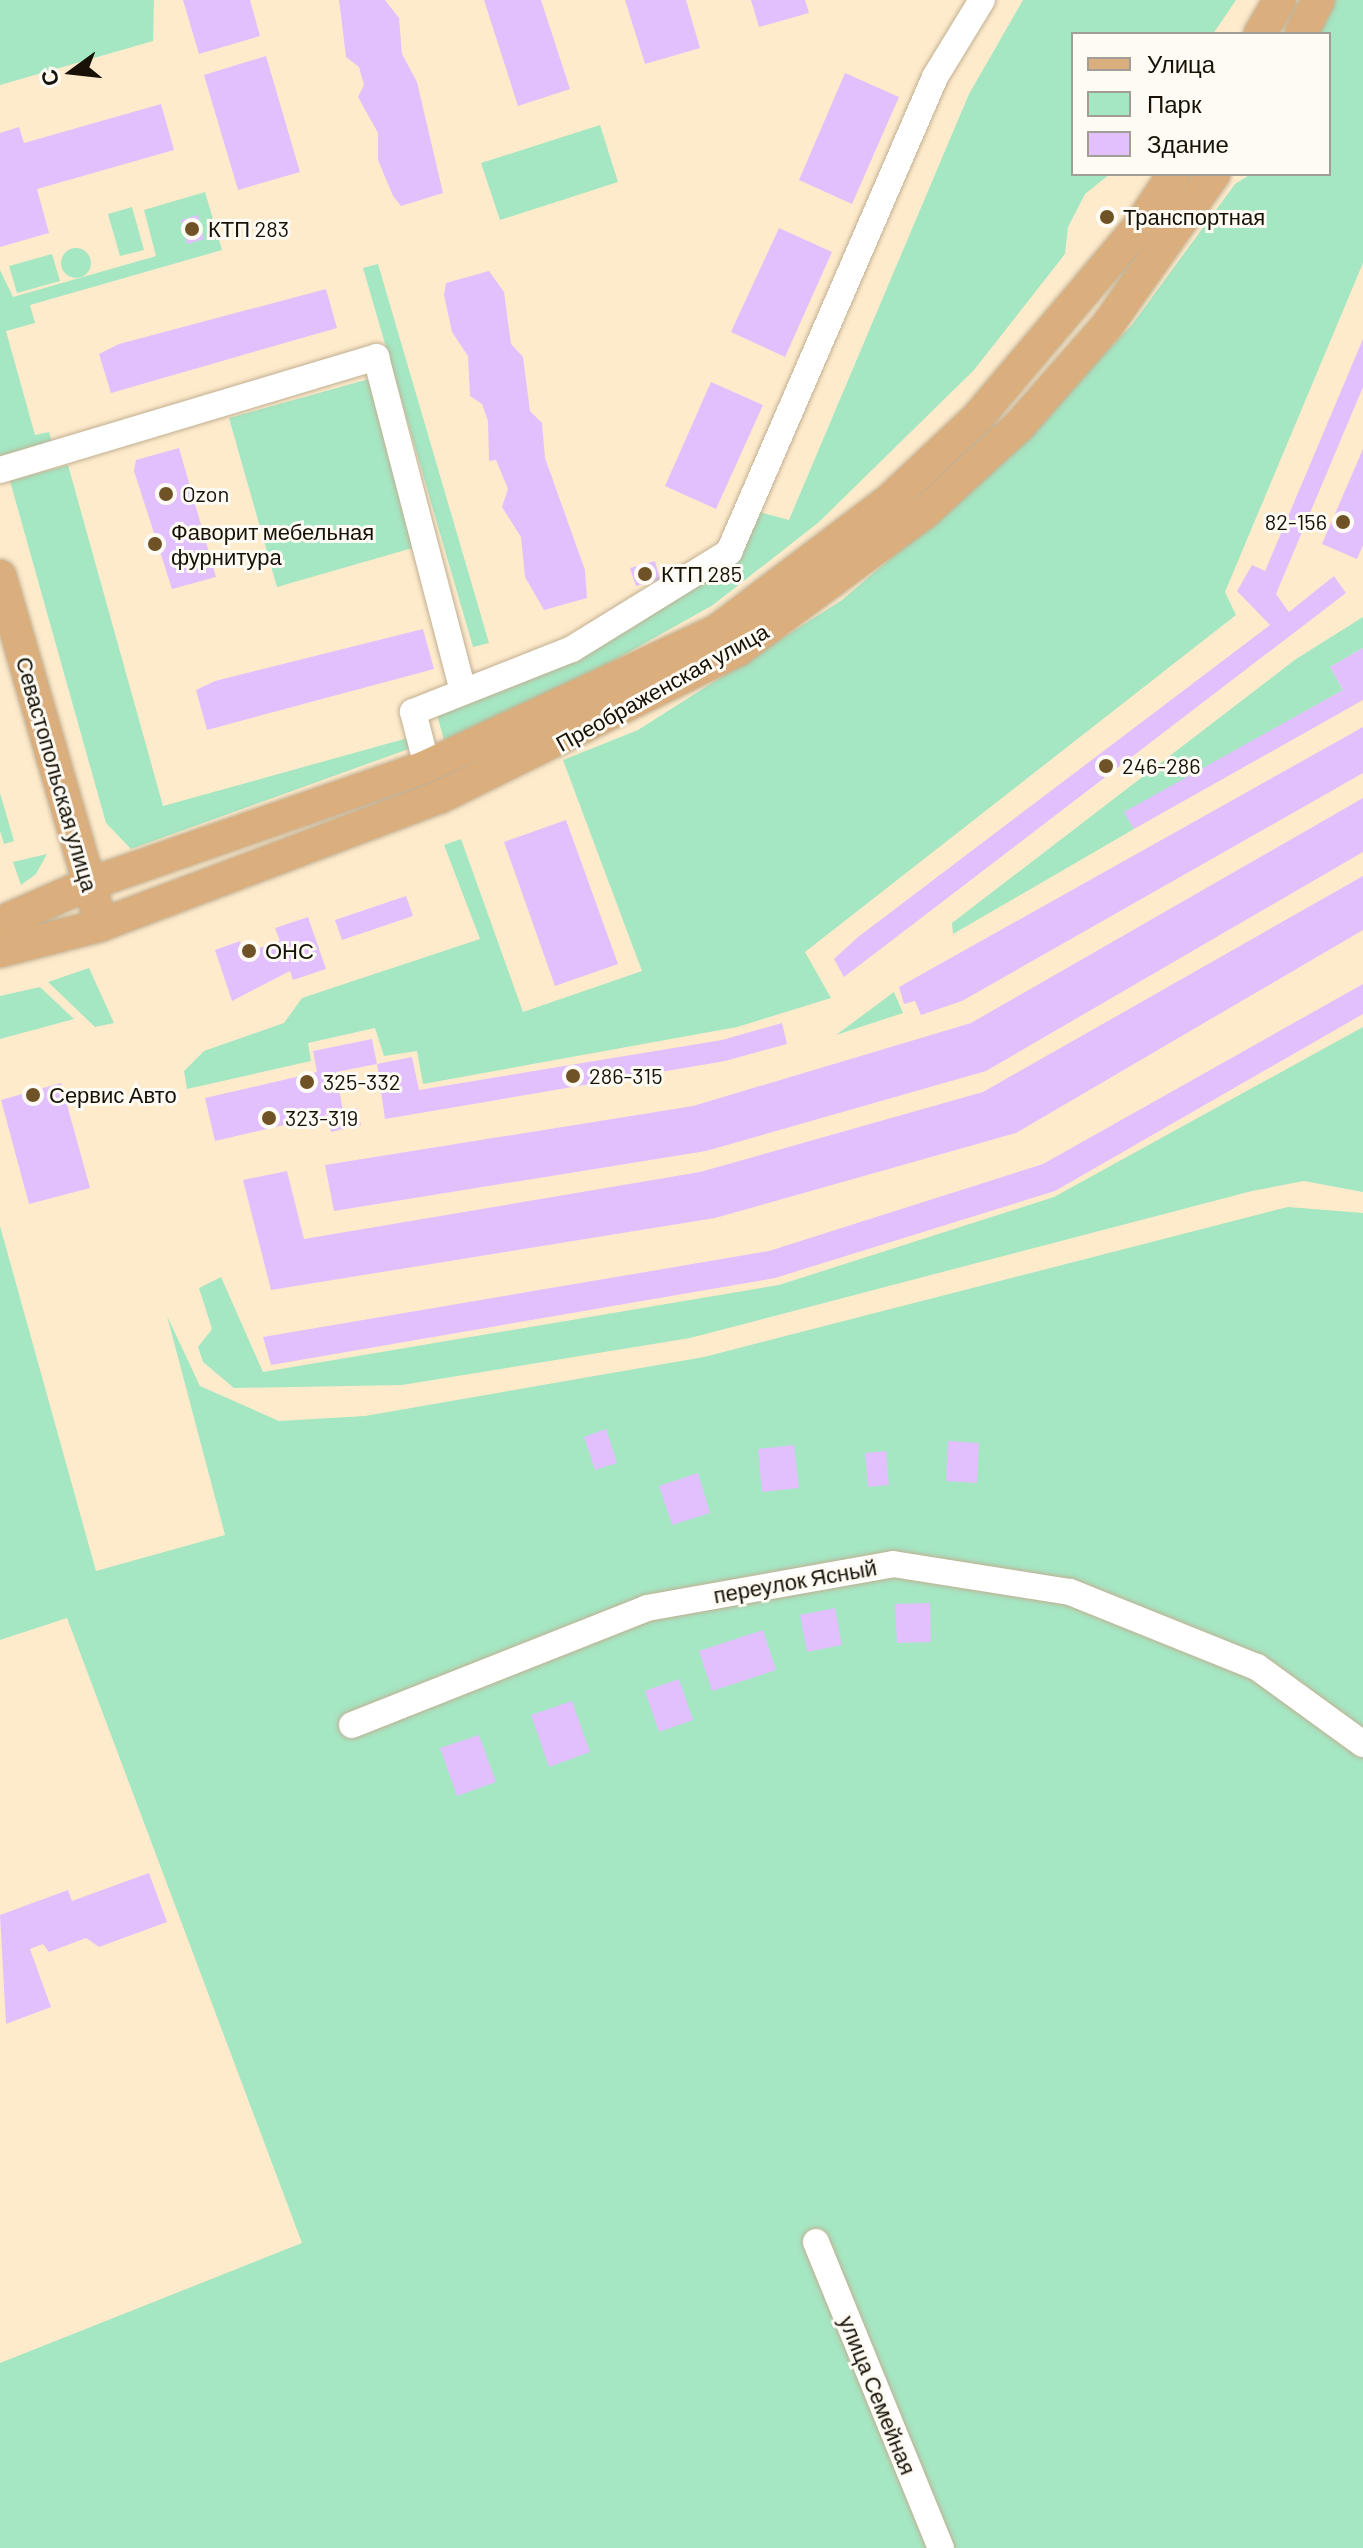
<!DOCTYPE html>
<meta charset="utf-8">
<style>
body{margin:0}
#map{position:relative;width:1363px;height:2548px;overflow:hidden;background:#feebcc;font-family:Barlow,sans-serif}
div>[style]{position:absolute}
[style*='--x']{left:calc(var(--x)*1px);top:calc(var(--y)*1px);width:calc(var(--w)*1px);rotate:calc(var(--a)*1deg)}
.green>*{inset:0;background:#a5e6c3}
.round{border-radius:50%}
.building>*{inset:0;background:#e1c0fd}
.roads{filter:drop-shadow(0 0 2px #c1af92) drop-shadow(0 0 2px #c1af92)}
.minor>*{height:26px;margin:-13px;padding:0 13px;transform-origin:13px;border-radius:13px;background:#fff}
.major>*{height:32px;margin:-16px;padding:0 16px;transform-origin:16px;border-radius:16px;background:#dbae7d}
.dots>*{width:22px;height:22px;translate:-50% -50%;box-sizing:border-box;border:4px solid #fefbf4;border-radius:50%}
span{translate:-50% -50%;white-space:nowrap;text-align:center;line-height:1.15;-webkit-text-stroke:6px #fefbf4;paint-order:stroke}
.poi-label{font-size:22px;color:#171106}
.left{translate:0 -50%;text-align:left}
.right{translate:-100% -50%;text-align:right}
.street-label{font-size:22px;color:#171106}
.legend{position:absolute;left:1071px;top:32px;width:260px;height:144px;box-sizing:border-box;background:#fefbf4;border:2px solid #a29d95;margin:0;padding:10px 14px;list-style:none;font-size:24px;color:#171106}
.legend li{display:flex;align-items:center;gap:16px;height:40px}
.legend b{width:40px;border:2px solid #a29d95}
.north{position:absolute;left:32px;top:32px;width:80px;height:80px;-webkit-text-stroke:6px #fefbf4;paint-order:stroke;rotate:255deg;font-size:22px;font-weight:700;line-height:32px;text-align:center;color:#171106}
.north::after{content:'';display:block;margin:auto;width:28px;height:36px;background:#171106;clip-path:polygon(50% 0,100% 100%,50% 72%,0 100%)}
</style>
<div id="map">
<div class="green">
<i style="clip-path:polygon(0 0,154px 0,153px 41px,0 85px)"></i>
<i style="clip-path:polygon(1023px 0,1236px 0,1213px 34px,1073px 34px,1073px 174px,1110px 174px,1085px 194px,1068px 227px,1065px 254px,974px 370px,819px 522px,713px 605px,515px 716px,444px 740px,436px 711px,629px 630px,737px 556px,756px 511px,789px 520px,969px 94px)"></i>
<i style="clip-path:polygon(1333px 0,1363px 0,1363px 263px,1225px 592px,1236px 615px,805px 952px,831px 998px,737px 1027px,423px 1084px,417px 1051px,384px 1056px,375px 1028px,308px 1043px,311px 1061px,187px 1089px,184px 1071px,204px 1051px,284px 1023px,302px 998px,480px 939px,444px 845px,461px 839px,523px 1012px,642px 971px,563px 760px,638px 730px,842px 600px,966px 494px,1131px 326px,1235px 184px,1251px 174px,1329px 174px,1329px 34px,1315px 34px)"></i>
<i style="clip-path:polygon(600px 125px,618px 182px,500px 220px,481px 163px)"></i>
<i style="clip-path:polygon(205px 192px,222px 250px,30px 305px,35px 323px,6px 331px,35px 435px,49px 432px,54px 449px,0 461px,0 270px,13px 297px,156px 256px,144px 210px)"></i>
<i style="clip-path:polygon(132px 207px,144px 250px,120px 256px,108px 214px)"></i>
<i class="round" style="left:61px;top:248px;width:30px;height:30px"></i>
<i style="clip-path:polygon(52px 254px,60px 281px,17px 293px,9px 266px)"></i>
<i style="clip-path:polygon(378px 264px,489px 643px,473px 647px,363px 268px)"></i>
<i style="clip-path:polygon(369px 379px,416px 547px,277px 587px,229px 418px)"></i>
<i style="clip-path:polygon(68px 465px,163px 806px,415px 736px,417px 746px,131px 849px,106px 823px,10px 481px)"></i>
<i style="clip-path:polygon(1363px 617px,1363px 648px,1330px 667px,1343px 690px,1125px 813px,1134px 829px,953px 934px,952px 923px,1296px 659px)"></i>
<i style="clip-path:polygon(0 793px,14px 841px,4px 844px,0 831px)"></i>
<i style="clip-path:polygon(47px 854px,36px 874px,21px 885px,13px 862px)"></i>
<i style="clip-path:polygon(89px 968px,114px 1023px,95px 1027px,48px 982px)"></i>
<i style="clip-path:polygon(40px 987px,74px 1019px,0 1039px,0 996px)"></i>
<i style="clip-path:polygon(894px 992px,903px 1013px,836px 1035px)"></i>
<i style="clip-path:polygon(1363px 1027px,1363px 1192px,1304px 1181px,1252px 1191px,690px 1338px,402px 1385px,234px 1388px,203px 1362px,198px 1347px,212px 1329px,199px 1288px,221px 1277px,263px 1372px,779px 1285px,1054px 1197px)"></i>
<i style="clip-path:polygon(1288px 1207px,1363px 1213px,1363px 2548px,0 2548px,0 2363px,302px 2243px,67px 1618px,0 1640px,0 1226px,96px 1571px,225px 1535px,167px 1316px,200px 1386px,279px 1421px,365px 1416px,704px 1357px)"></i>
</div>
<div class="building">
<i style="clip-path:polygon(183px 0,250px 0,260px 36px,199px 54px)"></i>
<i style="clip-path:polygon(339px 0,385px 0,399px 18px,402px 54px,417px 82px,443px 193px,401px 206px,393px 196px,378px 160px,378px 133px,358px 97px,364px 85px,359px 67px,346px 57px)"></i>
<i style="clip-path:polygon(484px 0,541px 0,570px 89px,518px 106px)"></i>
<i style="clip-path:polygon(625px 0,686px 0,700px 48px,645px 64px)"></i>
<i style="clip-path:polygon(751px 0,805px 0,809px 13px,759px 27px)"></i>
<i style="clip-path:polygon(266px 56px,300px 172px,238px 190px,204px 75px)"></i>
<i style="clip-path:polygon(845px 73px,899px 97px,852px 204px,799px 180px)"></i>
<i style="clip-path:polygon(161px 104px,174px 150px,37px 189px,49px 233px,0 247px,0 133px,19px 127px,24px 143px)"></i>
<i style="clip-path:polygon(198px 215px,204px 239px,187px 244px,181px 220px)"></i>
<i style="clip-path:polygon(779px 228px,832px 252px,785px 357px,731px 332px)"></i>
<i style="clip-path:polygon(489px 271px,504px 292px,511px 344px,523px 357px,530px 411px,542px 423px,545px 458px,585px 570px,587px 598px,544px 610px,525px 577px,521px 537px,502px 507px,508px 489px,496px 460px,489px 461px,488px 421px,482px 404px,470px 396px,468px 356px,452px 332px,444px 295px,446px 283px)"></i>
<i style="clip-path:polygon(326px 289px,337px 328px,111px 393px,99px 354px,119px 344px)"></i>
<i style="clip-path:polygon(1363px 339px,1363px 387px,1276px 594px,1289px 612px,1334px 576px,1346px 593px,844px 977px,834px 959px,858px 937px,1270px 625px,1237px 591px,1252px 565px,1265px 571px)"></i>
<i style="clip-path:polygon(711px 382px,763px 405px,716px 509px,665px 486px)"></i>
<i style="clip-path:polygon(179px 448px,216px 577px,172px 589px,134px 471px,136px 460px)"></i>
<i style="clip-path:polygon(1363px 449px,1363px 545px,1357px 559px,1322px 544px)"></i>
<i style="clip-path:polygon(655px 561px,660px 580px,636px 586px,630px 568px)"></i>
<i style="clip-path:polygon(423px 629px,434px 669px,207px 730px,196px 690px,215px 681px)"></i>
<i style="clip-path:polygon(1363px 648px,1363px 700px,1134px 829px,1124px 812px,1343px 690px,1330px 667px)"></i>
<i style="clip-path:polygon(1363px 727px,1363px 773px,962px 1001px,921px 1015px,915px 1001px,904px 1004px,899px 987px)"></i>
<i style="clip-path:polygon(1363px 798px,1363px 852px,986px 1071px,706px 1151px,334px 1211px,325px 1165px,693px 1106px,971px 1023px)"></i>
<i style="clip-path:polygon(566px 820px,618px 964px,555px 986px,504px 842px)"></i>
<i style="clip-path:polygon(1363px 876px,1363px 930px,1016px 1133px,715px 1218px,271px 1290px,243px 1180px,287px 1171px,304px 1239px,700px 1172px,983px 1092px)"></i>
<i style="clip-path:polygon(406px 896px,413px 916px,342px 940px,335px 920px)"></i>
<i style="clip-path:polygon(308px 917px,326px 969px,293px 980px,290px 971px,232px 1001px,215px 950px,240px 941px,244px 953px,280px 941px,275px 928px)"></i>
<i style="clip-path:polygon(1363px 984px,1363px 1014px,1055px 1191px,775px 1278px,271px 1365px,263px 1337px,769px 1251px,1043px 1164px)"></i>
<i style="clip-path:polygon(782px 1023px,787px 1044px,725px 1061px,385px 1119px,377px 1064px,412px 1057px,419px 1090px,722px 1040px)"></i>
<i style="clip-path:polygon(372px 1039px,377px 1064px,336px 1072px,343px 1111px,357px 1108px,361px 1125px,331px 1132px,327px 1115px,215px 1141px,205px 1098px,317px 1072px,313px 1051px)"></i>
<i style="clip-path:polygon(61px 1083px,90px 1188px,29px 1204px,1px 1100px)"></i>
<i style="clip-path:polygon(606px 1429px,617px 1463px,595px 1470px,584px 1437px)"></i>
<i style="clip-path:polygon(948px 1441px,979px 1443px,977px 1483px,946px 1481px)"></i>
<i style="clip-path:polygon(794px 1445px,799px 1488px,762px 1492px,758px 1449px)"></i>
<i style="clip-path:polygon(886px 1451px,889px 1485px,868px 1487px,865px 1453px)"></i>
<i style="clip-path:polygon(698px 1473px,710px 1513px,672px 1525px,659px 1486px)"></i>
<i style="clip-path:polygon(930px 1603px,931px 1642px,897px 1643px,895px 1604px)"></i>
<i style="clip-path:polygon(835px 1608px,842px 1645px,807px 1652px,800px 1615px)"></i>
<i style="clip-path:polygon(763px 1630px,776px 1670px,712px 1691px,699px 1651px)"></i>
<i style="clip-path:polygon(679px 1679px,693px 1720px,659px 1732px,645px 1691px)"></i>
<i style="clip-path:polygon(572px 1701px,590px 1752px,549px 1767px,531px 1715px)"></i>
<i style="clip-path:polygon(479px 1735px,496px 1782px,457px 1796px,440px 1748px)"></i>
<i style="clip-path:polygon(149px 1873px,167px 1922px,99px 1947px,86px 1938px,49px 1952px,43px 1944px,30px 1949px,51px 2007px,6px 2024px,0 1915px,68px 1890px,72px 1901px)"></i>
</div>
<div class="roads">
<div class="minor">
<i style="--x:0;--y:470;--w:393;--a:-16.7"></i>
<i style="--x:376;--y:357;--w:345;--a:75.4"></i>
<i style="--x:427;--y:766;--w:56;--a:-104.5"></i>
<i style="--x:413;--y:712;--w:171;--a:-21.6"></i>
<i style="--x:572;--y:649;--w:185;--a:-31.7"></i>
<i style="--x:729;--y:552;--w:518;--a:-66.55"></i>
<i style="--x:935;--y:77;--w:90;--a:-58.6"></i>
<i style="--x:352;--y:1725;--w:317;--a:-21.6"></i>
<i style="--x:647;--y:1608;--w:250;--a:-10.1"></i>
<i style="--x:893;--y:1564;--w:179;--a:9"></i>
<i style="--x:1070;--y:1592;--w:201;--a:21.9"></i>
<i style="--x:1257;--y:1667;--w:131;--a:36"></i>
<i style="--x:816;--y:2242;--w:331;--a:67.8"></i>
</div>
<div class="major">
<i style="--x:1260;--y:34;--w:39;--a:-60"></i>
<i style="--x:1301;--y:34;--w:38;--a:-63"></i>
<i style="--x:0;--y:576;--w:341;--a:73.8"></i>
<i style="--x:0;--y:923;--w:97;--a:-23.7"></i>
<i style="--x:89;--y:884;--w:358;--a:-19.2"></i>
<i style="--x:427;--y:766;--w:321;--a:-25"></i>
<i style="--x:718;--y:630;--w:216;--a:-37.1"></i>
<i style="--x:890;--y:500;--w:121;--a:-43.3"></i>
<i style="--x:978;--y:417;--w:251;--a:-49.8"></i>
<i style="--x:1140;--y:225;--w:61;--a:-56.3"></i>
<i style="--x:0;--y:951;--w:104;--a:-14.4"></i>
<i style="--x:101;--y:925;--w:362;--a:-20.7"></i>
<i style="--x:440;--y:797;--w:332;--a:-26.3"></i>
<i style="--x:738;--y:650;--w:231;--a:-36.4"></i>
<i style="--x:924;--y:513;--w:129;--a:-42.5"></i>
<i style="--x:1019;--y:426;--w:133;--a:-48.7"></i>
<i style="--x:1107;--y:326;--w:186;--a:-54.9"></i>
</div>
</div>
<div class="dots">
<i style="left:1107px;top:217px;background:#6f5225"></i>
<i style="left:192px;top:229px;background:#6f5225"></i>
<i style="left:166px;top:494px;background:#6f5225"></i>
<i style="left:1343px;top:522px;background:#6f5225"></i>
<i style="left:155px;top:544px;background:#6f5225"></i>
<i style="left:645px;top:574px;background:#6f5225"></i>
<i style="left:1106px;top:766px;background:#6f5225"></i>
<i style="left:249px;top:951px;background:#6f5225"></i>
<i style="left:573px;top:1076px;background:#6f5225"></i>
<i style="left:307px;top:1082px;background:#6f5225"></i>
<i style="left:33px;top:1095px;background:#6f5225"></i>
<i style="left:269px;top:1118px;background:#6f5225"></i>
</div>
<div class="poi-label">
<span class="left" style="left:1123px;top:217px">Транспортная</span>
<span class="left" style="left:208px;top:229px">КТП 283</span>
<span class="left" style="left:182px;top:494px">Ozon</span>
<span class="right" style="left:1327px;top:522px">82-156</span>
<span class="left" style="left:171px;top:544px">Фаворит мебельная<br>фурнитура</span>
<span class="left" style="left:661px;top:574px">КТП 285</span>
<span class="left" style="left:1122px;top:766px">246-286</span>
<span class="left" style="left:265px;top:951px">ОНС</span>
<span class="left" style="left:589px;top:1076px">286-315</span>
<span class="left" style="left:323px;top:1082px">325-332</span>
<span class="left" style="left:49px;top:1095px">Сервис Авто</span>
<span class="left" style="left:285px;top:1118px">323-319</span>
</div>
<div class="street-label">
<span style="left:662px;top:687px;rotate:-29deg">Преображенская улица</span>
<span style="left:57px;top:774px;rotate:74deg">Севастопольская улица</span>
<span style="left:795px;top:1581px;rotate:-10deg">переулок Ясный</span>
<span style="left:878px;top:2395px;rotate:68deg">улица Семейная</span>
</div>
<ul class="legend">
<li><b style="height:10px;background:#dbae7d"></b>Улица</li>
<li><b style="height:22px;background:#a5e6c3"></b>Парк</li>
<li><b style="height:22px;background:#e1c0fd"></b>Здание</li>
</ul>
<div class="north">С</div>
</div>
